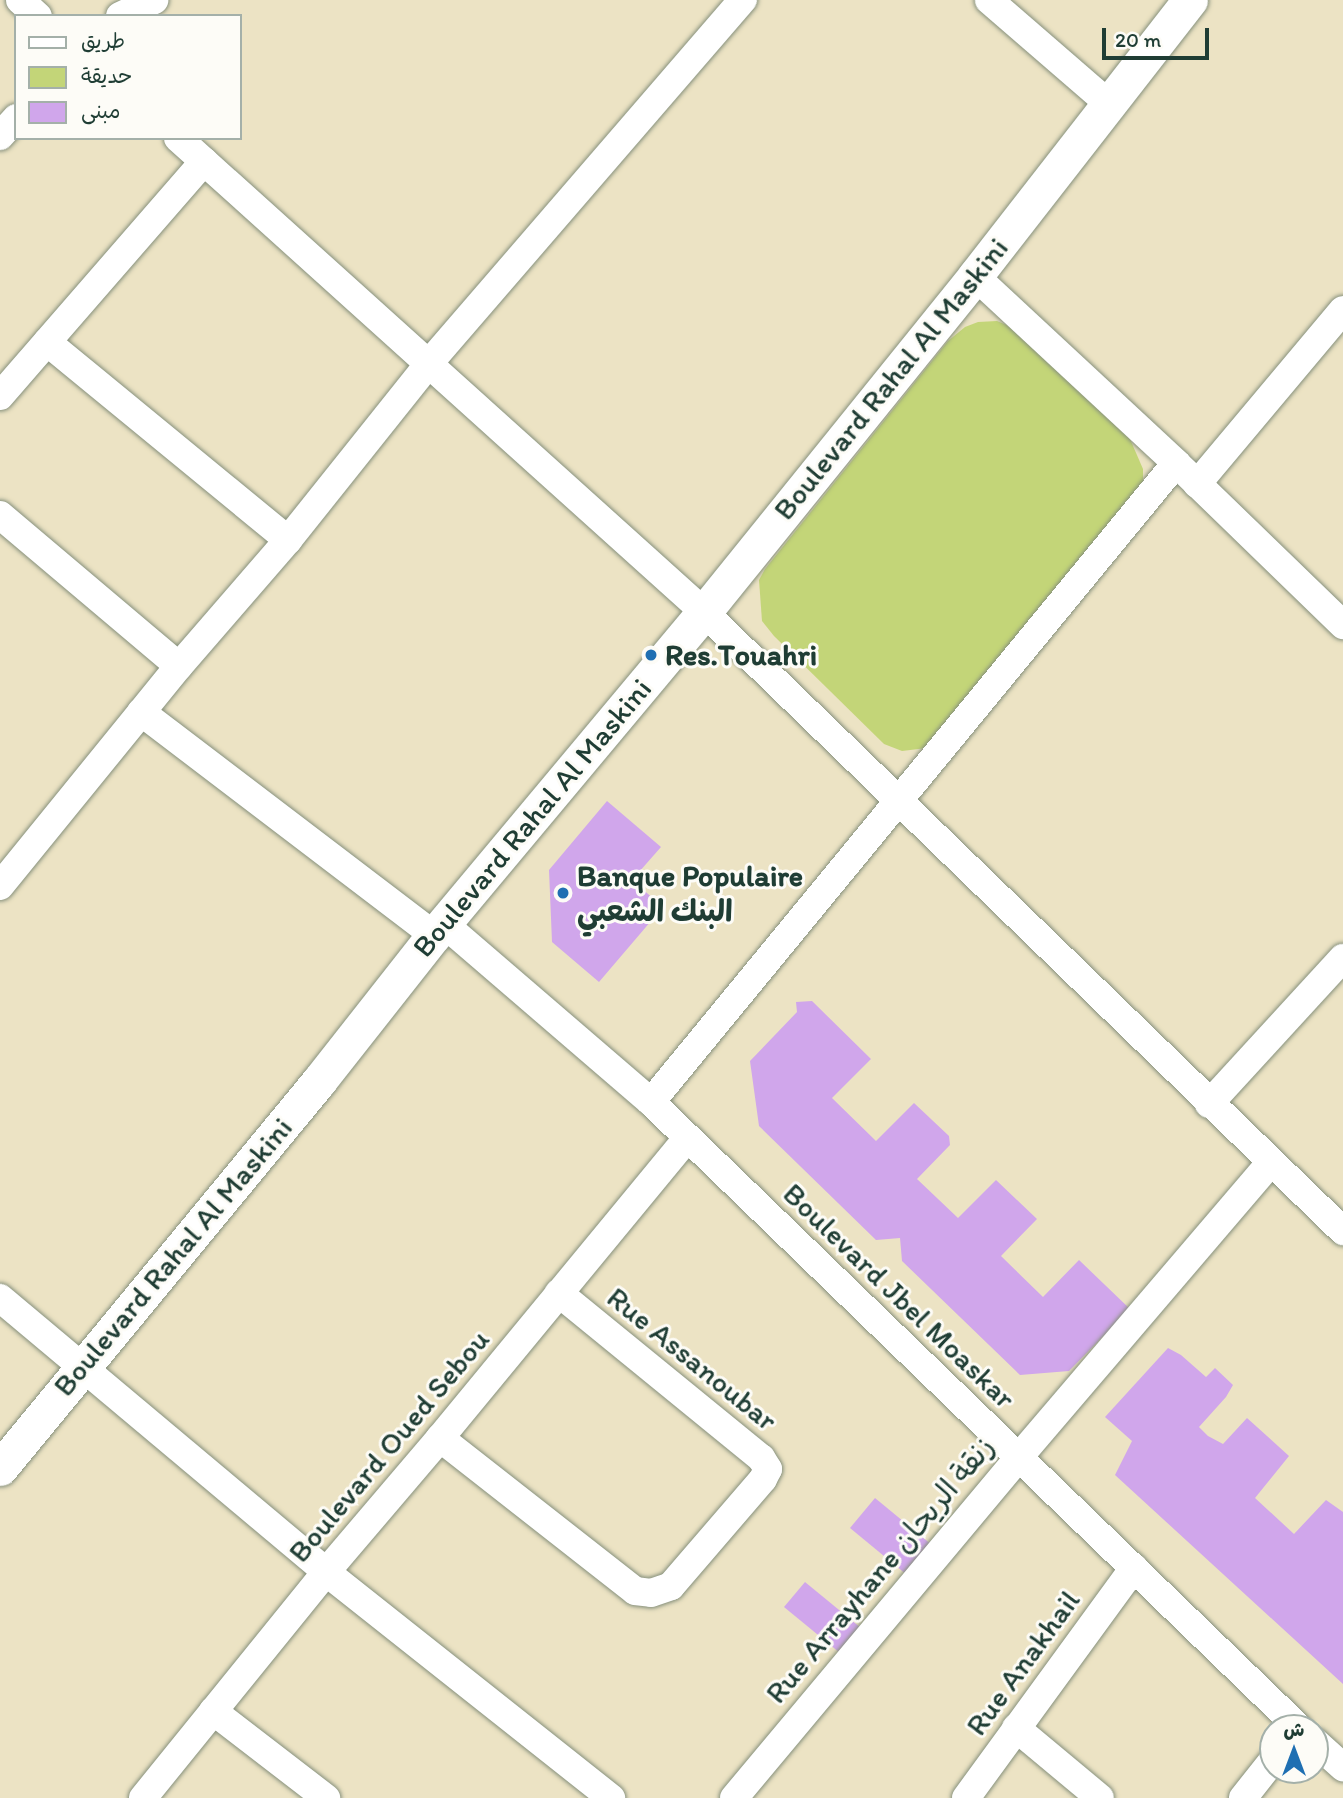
<!DOCTYPE html>
<meta charset="utf-8">
<style>
body{margin:0}
#map{position:relative;width:1343px;height:1798px;overflow:hidden;background:#ece3c4;font-family:Itim,"Playpen Sans Arabic",sans-serif}
div>[style]{position:absolute}
[style*='--x']{left:calc(var(--x)*1px);top:calc(var(--y)*1px);width:calc(var(--w)*1px);rotate:calc(var(--a)*1deg)}
.green>*{inset:0;background:#c3d578}
.building>*{inset:0;background:#d0a6eb}
.roads{filter:drop-shadow(0 0 2px #86907c) drop-shadow(0 0 2px #86907c)}
.minor>*{height:28px;margin:-14px;padding:0 14px;transform-origin:14px;border-radius:14px;background:#fff}
.tertiary>*{height:35px;margin:-17.5px;padding:0 17.5px;transform-origin:17.5px;border-radius:17.5px;background:#fff}
.dots>*{width:19px;height:19px;translate:-50% -50%;box-sizing:border-box;border:4px solid #fdfcf7;border-radius:50%}
span{translate:-50% -50%;white-space:nowrap;text-align:center;line-height:1.15;-webkit-text-stroke:6px #fdfcf7;paint-order:stroke}
.street-label{font-size:30px;color:#1f3d34}
.poi-label{font-size:30px;color:#1f3d34;font-weight:700}
.left{translate:0 -50%;text-align:left}
.legend{position:absolute;left:14px;top:14px;width:228px;height:126px;box-sizing:border-box;background:#fdfcf7;border:2px solid #a4b0a9;margin:0;padding:9px 12px;list-style:none;font-size:21px;color:#1f3d34}
.legend li{display:flex;align-items:center;gap:14px;height:35px}
.legend b{width:35px;border:2px solid #a4b0a9}
.north{position:absolute;left:1259px;top:1714px;width:70px;height:70px;box-sizing:border-box;background:#fdfcf7;border:2px solid #a4b0a9;border-radius:50%;rotate:0deg;font-size:19px;font-weight:700;line-height:28px;text-align:center;color:#1f3d34}
.north::after{content:'';display:block;margin:auto;width:24px;height:32px;background:#1f6fb2;clip-path:polygon(50% 0,100% 100%,50% 72%,0 100%)}
.scale{position:absolute;left:1102px;top:28px;width:107px;height:32px;box-sizing:border-box;border:4px solid #1f3d34;border-top:0;padding-left:9px;font-size:21px;line-height:24px;white-space:nowrap;color:#1f3d34;-webkit-text-stroke:5px #fdfcf7;paint-order:stroke}
</style>
<div id="map">
<div class="green">
<i style="clip-path:polygon(997px 321px,1009px 326px,1130px 439px,1143px 469px,1143px 481px,935px 747px,902px 751px,884px 744px,774px 636px,762px 621px,759px 580px,765px 569px,948px 341px,965px 327px,978px 322px)"></i>
</div>
<div class="building">
<i style="clip-path:polygon(607px 801px,661px 847px,632px 880px,663px 907px,599px 982px,552px 942px,549px 870px)"></i>
<i style="clip-path:polygon(812px 1001px,871px 1059px,832px 1098px,876px 1141px,914px 1103px,949px 1136px,950px 1145px,917px 1179px,958px 1218px,996px 1180px,1037px 1219px,1001px 1256px,1043px 1297px,1079px 1260px,1130px 1309px,1069px 1371px,1020px 1375px,902px 1261px,900px 1238px,876px 1240px,759px 1126px,750px 1061px,797px 1012px,796px 1002px)"></i>
<i style="clip-path:polygon(1168px 1348px,1181px 1355px,1206px 1377px,1215px 1368px,1233px 1385px,1226px 1397px,1199px 1427px,1208px 1436px,1223px 1444px,1247px 1418px,1289px 1456px,1255px 1498px,1294px 1534px,1326px 1500px,1343px 1512px,1343px 1684px,1115px 1475px,1132px 1441px,1105px 1417px)"></i>
<i style="clip-path:polygon(875px 1498px,932px 1545px,907px 1575px,850px 1528px)"></i>
<i style="clip-path:polygon(805px 1582px,861px 1628px,840px 1653px,784px 1607px)"></i>
</div>
<div class="roads">
<div class="minor">
<i style="--x:20;--y:0;--w:24;--a:42"></i>
<i style="--x:989;--y:0;--w:159;--a:40.9"></i>
<i style="--x:120;--y:16;--w:38;--a:-25"></i>
<i style="--x:0;--y:136;--w:24;--a:-48"></i>
<i style="--x:178;--y:138;--w:708;--a:42.02"></i>
<i style="--x:704;--y:612;--w:890;--a:44.09"></i>
<i style="--x:975;--y:276;--w:275;--a:42.9"></i>
<i style="--x:1176;--y:463;--w:233;--a:44.1"></i>
<i style="--x:47;--y:342;--w:312;--a:39.4"></i>
<i style="--x:0;--y:396;--w:311;--a:-49"></i>
<i style="--x:1197;--y:484;--w:227;--a:-50"></i>
<i style="--x:0;--y:515;--w:234;--a:40.2"></i>
<i style="--x:141;--y:712;--w:368;--a:37.3"></i>
<i style="--x:0;--y:886;--w:284;--a:-50.9"></i>
<i style="--x:179;--y:666;--w:167;--a:-49.1"></i>
<i style="--x:288;--y:540;--w:228;--a:-51.4"></i>
<i style="--x:430;--y:362;--w:479;--a:-49.2"></i>
<i style="--x:443;--y:923;--w:274;--a:40.7"></i>
<i style="--x:651;--y:1102;--w:901;--a:44.01"></i>
<i style="--x:651;--y:1102;--w:827;--a:-50.59"></i>
<i style="--x:1209;--y:1104;--w:198;--a:-47.5"></i>
<i style="--x:0;--y:1298;--w:426;--a:40"></i>
<i style="--x:326;--y:1572;--w:364;--a:38.4"></i>
<i style="--x:440;--y:1438;--w:248;--a:38.1"></i>
<i style="--x:635;--y:1591;--w:16;--a:7"></i>
<i style="--x:651;--y:1593;--w:21;--a:-19"></i>
<i style="--x:671;--y:1586;--w:141;--a:-49.3"></i>
<i style="--x:763;--y:1479;--w:11;--a:-63"></i>
<i style="--x:768;--y:1469;--w:13;--a:-122"></i>
<i style="--x:761;--y:1458;--w:261;--a:-140.8"></i>
<i style="--x:213;--y:1711;--w:143;--a:37.6"></i>
<i style="--x:1016;--y:1728;--w:109;--a:39.8"></i>
<i style="--x:1315;--y:1742;--w:38;--a:42"></i>
<i style="--x:143;--y:1798;--w:291;--a:-51"></i>
<i style="--x:326;--y:1572;--w:176;--a:-49.6"></i>
<i style="--x:440;--y:1438;--w:389;--a:-50.5"></i>
<i style="--x:734;--y:1798;--w:444;--a:-50.1"></i>
<i style="--x:1019;--y:1457;--w:387;--a:-49.5"></i>
<i style="--x:966;--y:1798;--w:285;--a:-53.9"></i>
<i style="--x:1243;--y:1798;--w:48;--a:-51.7"></i>
</div>
<div class="tertiary">
<i style="--x:0;--y:1468;--w:502;--a:-50.5"></i>
<i style="--x:319;--y:1081;--w:186;--a:-51.8"></i>
<i style="--x:434;--y:935;--w:421;--a:-50.1"></i>
<i style="--x:704;--y:612;--w:432;--a:-51.1"></i>
<i style="--x:975;--y:276;--w:350;--a:-52.1"></i>
</div>
</div>
<div class="dots">
<i style="left:651px;top:655px;background:#1f6fb2"></i>
<i style="left:563px;top:893px;background:#1f6fb2"></i>
</div>
<div class="street-label">
<span style="left:891px;top:379px;rotate:-51deg">Boulevard Rahal Al Maskini</span>
<span style="left:532px;top:818px;rotate:-50deg">Boulevard Rahal Al Maskini</span>
<span style="left:173px;top:1257px;rotate:-50deg">Boulevard Rahal Al Maskini</span>
<span style="left:899px;top:1296px;rotate:44deg">Boulevard Jbel Moaskar</span>
<span style="left:692px;top:1359px;rotate:39deg">Rue Assanoubar</span>
<span style="left:389px;top:1446px;rotate:-50deg">Boulevard Oued Sebou</span>
<span style="left:880px;top:1570px;rotate:-50deg">Rue Arrayhane زنقة الريحان</span>
<span style="left:1023px;top:1663px;rotate:-54deg">Rue Anakhail</span>
</div>
<div class="poi-label">
<span class="left" style="left:665px;top:655px">Res.Touahri</span>
<span class="left" style="left:577px;top:893px">Banque Populaire<br>البنك الشعبي</span>
</div>
<ul class="legend">
<li><b style="height:9px;background:#fff"></b>طريق</li>
<li><b style="height:19px;background:#c3d578"></b>حديقة</li>
<li><b style="height:19px;background:#d0a6eb"></b>مبنى</li>
</ul>
<div class="north">ش</div>
<div class="scale">20 m</div>
</div>
